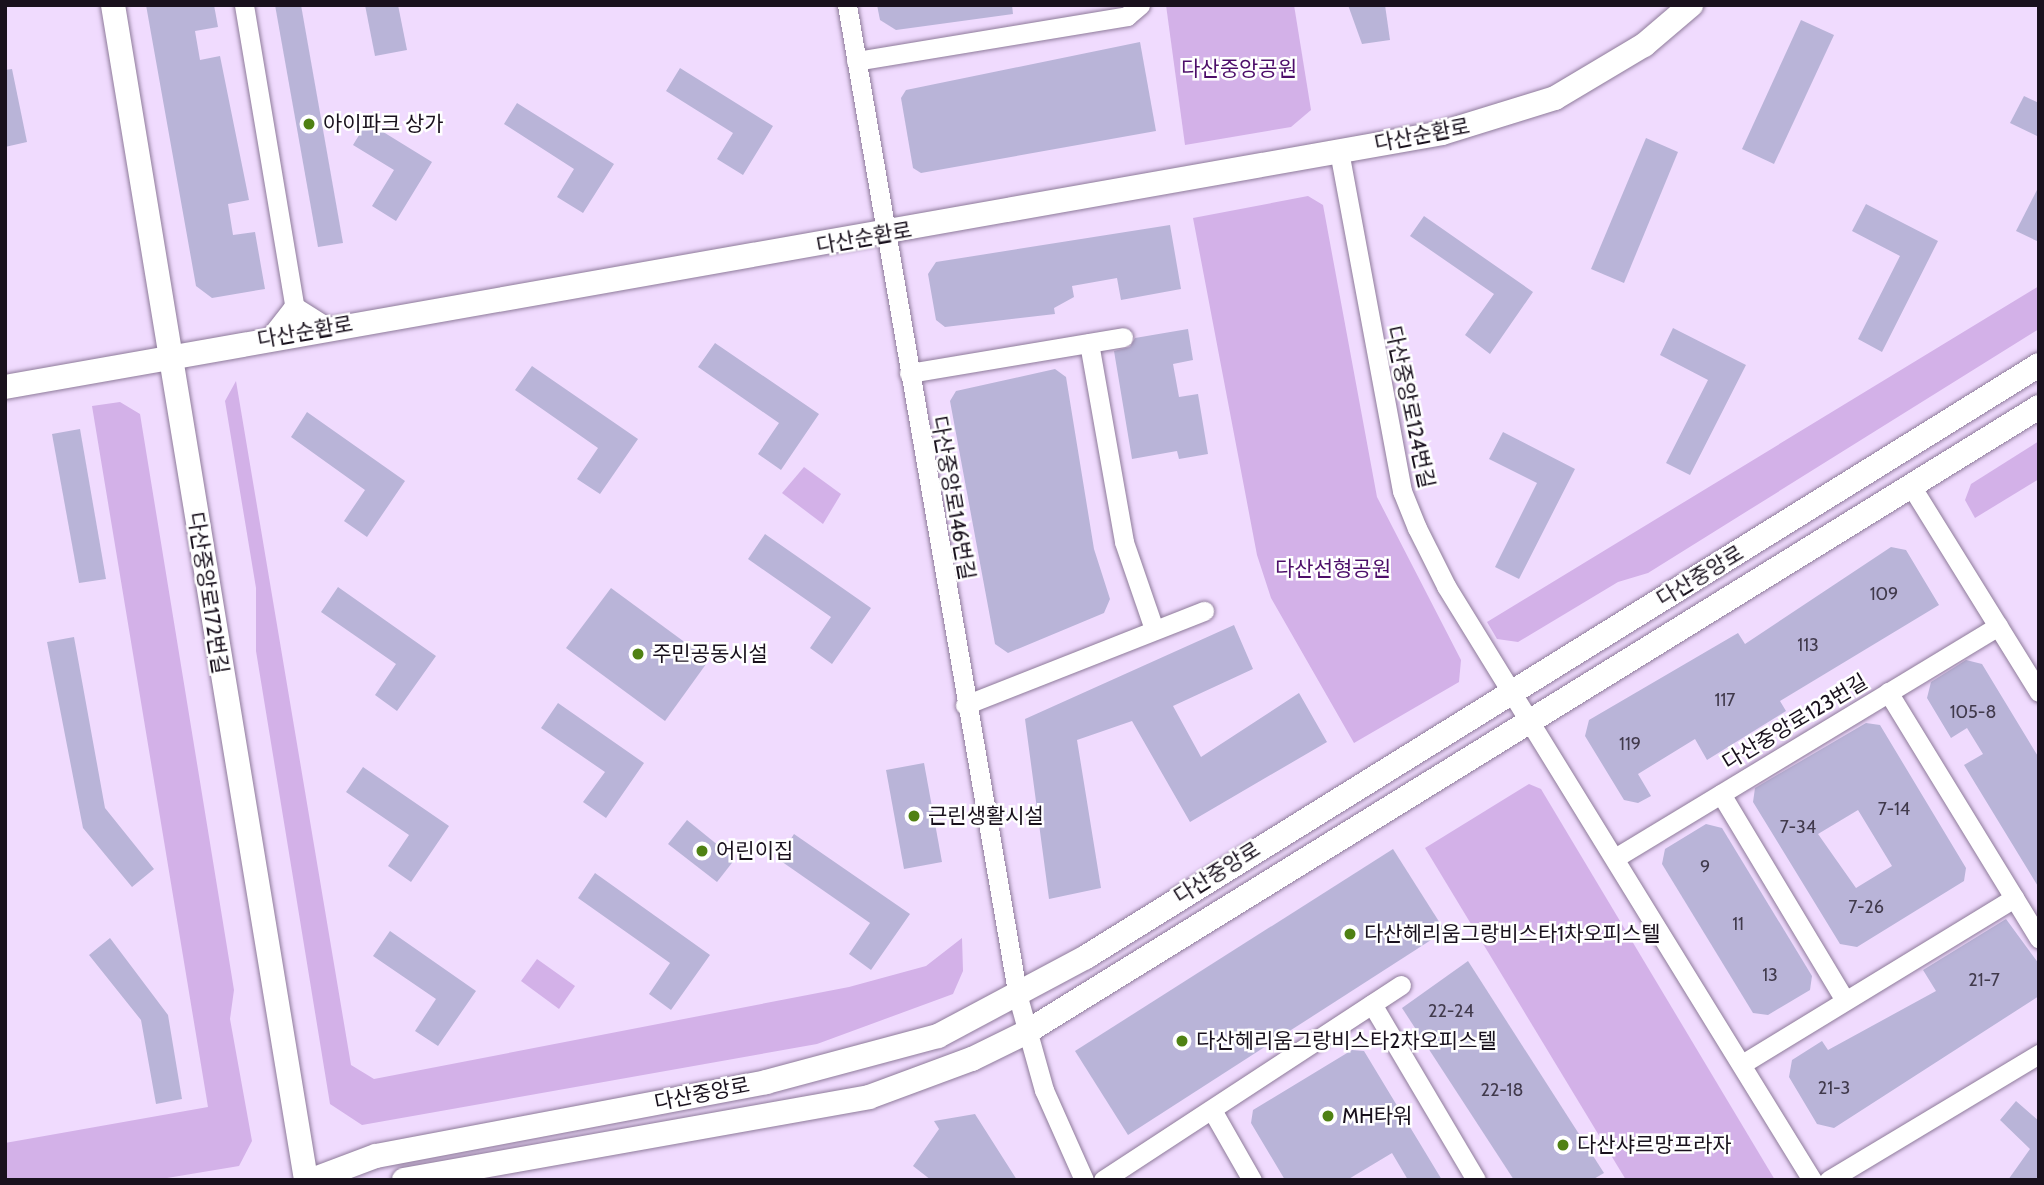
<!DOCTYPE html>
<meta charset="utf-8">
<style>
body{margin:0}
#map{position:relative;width:2044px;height:1185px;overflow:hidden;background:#f0dbfe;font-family:Cabin,"Noto Sans KR",sans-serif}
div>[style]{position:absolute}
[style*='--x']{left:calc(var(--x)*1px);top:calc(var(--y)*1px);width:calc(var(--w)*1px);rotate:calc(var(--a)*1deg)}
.green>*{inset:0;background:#d3b1e8}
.building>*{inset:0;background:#b9b4d8}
.roads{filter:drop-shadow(0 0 2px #8e7b9a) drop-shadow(0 0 2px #8e7b9a)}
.minor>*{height:19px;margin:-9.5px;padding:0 9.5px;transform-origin:9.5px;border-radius:9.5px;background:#fff}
.tertiary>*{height:24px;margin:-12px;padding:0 12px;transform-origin:12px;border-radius:12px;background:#fff}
.dots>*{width:19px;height:19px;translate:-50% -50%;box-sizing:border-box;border:4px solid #fff;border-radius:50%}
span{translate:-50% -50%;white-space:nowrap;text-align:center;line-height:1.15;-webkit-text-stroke:5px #fff;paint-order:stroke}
.number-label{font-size:18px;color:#413a4c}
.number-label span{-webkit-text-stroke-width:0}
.park-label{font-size:21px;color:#4d0e6a}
.poi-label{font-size:21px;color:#19111d}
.left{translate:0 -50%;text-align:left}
.street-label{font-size:21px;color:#19111d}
.frame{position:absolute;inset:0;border:7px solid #19111d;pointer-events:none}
</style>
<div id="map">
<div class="green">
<i style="clip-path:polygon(1166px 5px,1294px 5px,1311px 110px,1291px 127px,1185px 145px)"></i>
<i style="clip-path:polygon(1308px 196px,1323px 205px,1377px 497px,1461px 660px,1459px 682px,1354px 743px,1271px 598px,1257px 555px,1193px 218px)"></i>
<i style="clip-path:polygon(2039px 286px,2039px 329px,1648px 573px,1618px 582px,1518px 642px,1497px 639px,1487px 622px)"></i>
<i style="clip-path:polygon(236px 381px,351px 1065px,374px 1079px,849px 987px,926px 966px,962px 938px,963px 971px,953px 994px,817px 1044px,362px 1125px,330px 1104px,256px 651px,256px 588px,225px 401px)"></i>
<i style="clip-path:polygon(120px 402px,140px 414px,234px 990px,230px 1019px,252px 1141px,239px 1166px,155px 1180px,5px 1180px,5px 1143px,208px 1107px,92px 406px)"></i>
<i style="clip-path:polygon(2039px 441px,2039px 479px,1975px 518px,1965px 500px,1971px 484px)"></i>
<i style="clip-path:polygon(804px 467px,841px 494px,823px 524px,782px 493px)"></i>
<i style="clip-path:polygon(1529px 784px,1541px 789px,1775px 1180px,1626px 1180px,1425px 848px)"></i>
<i style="clip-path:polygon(537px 959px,575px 986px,559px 1009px,521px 981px)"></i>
</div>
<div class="building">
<i style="clip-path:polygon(146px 5px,214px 5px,218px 27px,195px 31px,200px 60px,220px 56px,249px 200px,228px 204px,233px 235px,255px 232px,265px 289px,212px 298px,196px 286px)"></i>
<i style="clip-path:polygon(275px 5px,301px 5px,343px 243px,318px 247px)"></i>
<i style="clip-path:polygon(365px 5px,398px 5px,407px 50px,375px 56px)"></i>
<i style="clip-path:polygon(877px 5px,1012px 5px,1013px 14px,896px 30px,880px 20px)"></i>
<i style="clip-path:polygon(1348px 5px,1385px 5px,1390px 40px,1362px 44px)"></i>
<i style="clip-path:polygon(1801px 20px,1834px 35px,1774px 164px,1742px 149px)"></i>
<i style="clip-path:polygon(1140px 42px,1156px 131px,921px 173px,913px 168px,901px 98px,906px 90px)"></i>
<i style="clip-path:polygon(680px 68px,773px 126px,743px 175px,717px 159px,733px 133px,666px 91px)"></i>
<i style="clip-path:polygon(12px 69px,27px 142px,5px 147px,5px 70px)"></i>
<i style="clip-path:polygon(2024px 96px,2039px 103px,2039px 137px,2010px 123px)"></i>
<i style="clip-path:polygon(517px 103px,614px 164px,583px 213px,557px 197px,574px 169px,504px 124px)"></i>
<i style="clip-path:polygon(367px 122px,432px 162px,396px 221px,372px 206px,394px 170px,353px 145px)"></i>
<i style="clip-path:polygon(1646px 138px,1678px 152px,1624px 283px,1591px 269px)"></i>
<i style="clip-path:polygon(2039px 186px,2039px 242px,2016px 231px)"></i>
<i style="clip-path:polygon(1866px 204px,1938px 241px,1882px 352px,1858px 339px,1900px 256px,1852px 231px)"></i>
<i style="clip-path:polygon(1424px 216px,1533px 292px,1490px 354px,1465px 335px,1494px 294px,1410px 236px)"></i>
<i style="clip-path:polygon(1170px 225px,1181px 289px,1121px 300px,1117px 278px,1072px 286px,1074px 297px,1054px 308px,1055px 314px,945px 327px,936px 320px,928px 274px,936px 262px)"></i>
<i style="clip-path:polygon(1673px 328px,1746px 365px,1690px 475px,1666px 463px,1708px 380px,1660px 355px)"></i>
<i style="clip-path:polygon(1188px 329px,1193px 360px,1173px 364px,1179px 397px,1198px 394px,1208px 454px,1179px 459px,1177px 451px,1132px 459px,1114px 351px,1130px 347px,1135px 338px)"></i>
<i style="clip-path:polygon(715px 343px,819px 414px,781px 470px,758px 454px,779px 423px,698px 367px)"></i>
<i style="clip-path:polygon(532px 366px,638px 439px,600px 494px,577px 479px,598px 448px,515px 390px)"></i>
<i style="clip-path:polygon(1055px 369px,1066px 377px,1094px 549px,1110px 599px,1104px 613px,1008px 653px,995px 644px,950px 401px,956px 391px)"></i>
<i style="clip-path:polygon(307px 412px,405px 481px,367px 537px,344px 521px,365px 490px,291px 437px)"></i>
<i style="clip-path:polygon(80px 429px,106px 579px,79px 583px,52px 434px)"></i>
<i style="clip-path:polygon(1503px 432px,1575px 469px,1519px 579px,1495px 567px,1537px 483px,1489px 459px)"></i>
<i style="clip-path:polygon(765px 534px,871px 608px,832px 664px,810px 648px,831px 617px,748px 559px)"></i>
<i style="clip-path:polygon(1891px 547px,1906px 550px,1939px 605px,1780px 701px,1786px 711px,1707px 760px,1695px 739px,1638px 774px,1651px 796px,1638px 803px,1624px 800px,1585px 736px,1589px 720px,1738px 633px,1745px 644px)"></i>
<i style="clip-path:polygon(338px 587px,436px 656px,397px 711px,375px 695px,396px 664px,321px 612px)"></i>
<i style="clip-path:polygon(611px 588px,709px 660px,665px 721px,566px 648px)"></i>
<i style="clip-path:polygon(1234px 625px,1253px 669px,1173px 706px,1201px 757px,1299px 693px,1327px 742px,1190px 822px,1132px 721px,1077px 740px,1101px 888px,1049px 899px,1025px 719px)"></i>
<i style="clip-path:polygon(74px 637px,105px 808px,154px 869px,132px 887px,83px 828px,47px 642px)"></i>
<i style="clip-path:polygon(1966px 660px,1982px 664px,2039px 758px,2039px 888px,1964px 765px,1983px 754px,1967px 728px,1951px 738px,1927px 698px,1931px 682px)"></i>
<i style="clip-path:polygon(558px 703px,644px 763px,606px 818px,583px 802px,605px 772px,541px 728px)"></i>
<i style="clip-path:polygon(evenodd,1866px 723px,1880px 725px,1966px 868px,1964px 881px,1857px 947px,1840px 944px,1753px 802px,1755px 788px,1866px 723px,1858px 810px,1892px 866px,1856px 888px,1818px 834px,1858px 810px)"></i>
<i style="clip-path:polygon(924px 763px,942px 862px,904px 869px,886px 770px)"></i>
<i style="clip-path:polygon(363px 767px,449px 826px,411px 882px,388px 866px,409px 835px,346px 792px)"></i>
<i style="clip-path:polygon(687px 820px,735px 859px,717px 882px,668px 844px)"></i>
<i style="clip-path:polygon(1706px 824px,1722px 828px,1812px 976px,1810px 990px,1768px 1015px,1753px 1013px,1662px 864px,1665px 849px)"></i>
<i style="clip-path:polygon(794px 834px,910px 914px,871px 970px,849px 954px,870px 923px,778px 859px)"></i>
<i style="clip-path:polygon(1393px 849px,1445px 931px,1128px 1135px,1075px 1051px)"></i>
<i style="clip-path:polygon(595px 873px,710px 955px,671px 1010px,649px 994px,670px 963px,578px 898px)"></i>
<i style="clip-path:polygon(2006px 919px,2039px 964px,2039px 996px,1834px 1128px,1817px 1124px,1789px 1077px,1792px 1060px,1822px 1041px,1828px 1050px,1936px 991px,1923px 970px)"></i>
<i style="clip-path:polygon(390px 931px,476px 991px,438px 1046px,415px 1031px,436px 999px,373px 956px)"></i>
<i style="clip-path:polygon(110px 938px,168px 1015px,182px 1099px,156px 1104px,141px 1020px,89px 955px)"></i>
<i style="clip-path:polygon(1468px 961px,1604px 1173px,1592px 1180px,1514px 1180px,1402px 1008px)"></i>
<i style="clip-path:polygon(1352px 1050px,1364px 1051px,1442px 1180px,1408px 1180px,1392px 1153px,1347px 1180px,1285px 1180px,1251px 1123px,1253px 1110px)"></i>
<i style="clip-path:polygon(2016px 1101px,2039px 1121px,2039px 1180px,2008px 1180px,2030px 1149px,2000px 1120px)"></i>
<i style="clip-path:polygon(975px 1114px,1017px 1180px,931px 1180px,913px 1166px,939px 1129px,934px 1121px)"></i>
</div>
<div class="roads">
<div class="minor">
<i style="--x:244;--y:5;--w:309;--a:80.5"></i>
<i style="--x:847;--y:5;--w:1007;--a:80.22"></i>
<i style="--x:1018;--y:997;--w:97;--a:74.4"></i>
<i style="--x:1044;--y:1090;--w:98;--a:66"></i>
<i style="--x:856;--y:61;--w:275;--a:-9.4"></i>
<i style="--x:1127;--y:16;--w:17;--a:-40"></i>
<i style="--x:1339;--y:151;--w:346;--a:79.5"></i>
<i style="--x:1402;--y:491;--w:40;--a:68"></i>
<i style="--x:1417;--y:528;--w:65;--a:63.4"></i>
<i style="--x:1446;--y:586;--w:698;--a:58.36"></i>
<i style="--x:1089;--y:343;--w:202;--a:80"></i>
<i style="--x:1124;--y:542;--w:92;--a:71"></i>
<i style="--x:909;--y:373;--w:217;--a:-9.5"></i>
<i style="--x:1913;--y:489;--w:239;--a:58.2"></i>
<i style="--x:1888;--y:692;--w:289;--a:58.5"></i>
<i style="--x:965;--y:705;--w:257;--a:-21.5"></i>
<i style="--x:1721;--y:794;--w:239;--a:59"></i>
<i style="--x:1615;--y:858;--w:448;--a:-31.2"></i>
<i style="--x:1372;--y:1004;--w:204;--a:59.4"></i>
<i style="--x:1742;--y:1064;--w:319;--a:-31.4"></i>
<i style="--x:1212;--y:1110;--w:81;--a:60.3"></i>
<i style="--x:1103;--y:1180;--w:356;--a:-33.2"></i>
<i style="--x:1829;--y:1180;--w:245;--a:-31"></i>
</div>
<div class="tertiary">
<i style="--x:113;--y:5;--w:1191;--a:80.67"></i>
<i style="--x:274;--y:337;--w:34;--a:-52"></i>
<i style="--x:295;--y:310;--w:36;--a:32"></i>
<i style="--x:5;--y:387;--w:1459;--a:-10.02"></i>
<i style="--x:1442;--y:133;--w:118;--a:-17.2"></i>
<i style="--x:1555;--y:98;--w:104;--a:-30.8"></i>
<i style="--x:1644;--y:45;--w:62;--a:-40.4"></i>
<i style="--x:312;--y:1180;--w:68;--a:-20.6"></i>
<i style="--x:376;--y:1156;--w:397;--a:-10.7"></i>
<i style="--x:766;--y:1082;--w:178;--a:-15"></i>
<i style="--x:938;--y:1036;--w:168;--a:-28.1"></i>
<i style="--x:1086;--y:957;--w:1122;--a:-31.85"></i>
<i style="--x:404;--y:1180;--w:472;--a:-10.1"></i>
<i style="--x:869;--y:1097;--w:110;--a:-20.3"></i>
<i style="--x:972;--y:1059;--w:59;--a:-26.1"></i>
<i style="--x:1025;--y:1033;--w:1192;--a:-31.69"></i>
</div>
</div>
<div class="dots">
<i style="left:309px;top:124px;background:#4f8113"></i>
<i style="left:638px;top:654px;background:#4f8113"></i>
<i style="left:914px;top:816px;background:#4f8113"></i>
<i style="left:702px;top:851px;background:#4f8113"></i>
<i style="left:1350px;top:934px;background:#4f8113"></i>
<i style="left:1182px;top:1041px;background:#4f8113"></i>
<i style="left:1328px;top:1116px;background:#4f8113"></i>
<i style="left:1563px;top:1145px;background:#4f8113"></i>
</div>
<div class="number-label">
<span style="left:1884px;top:594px">109</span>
<span style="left:1808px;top:645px">113</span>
<span style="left:1725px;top:700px">117</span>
<span style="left:1973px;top:712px">105-8</span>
<span style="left:1630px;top:744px">119</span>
<span style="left:1894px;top:809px">7-14</span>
<span style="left:1798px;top:827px">7-34</span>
<span style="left:1705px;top:867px">9</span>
<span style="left:1866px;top:907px">7-26</span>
<span style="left:1738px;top:924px">11</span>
<span style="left:1770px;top:975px">13</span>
<span style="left:1984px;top:980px">21-7</span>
<span style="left:1451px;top:1011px">22-24</span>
<span style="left:1834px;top:1088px">21-3</span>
<span style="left:1502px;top:1090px">22-18</span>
</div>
<div class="park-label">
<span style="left:1239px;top:69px">다산중앙공원</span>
<span style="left:1333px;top:569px">다산선형공원</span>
</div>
<div class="poi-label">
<span class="left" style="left:323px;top:124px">아이파크 상가</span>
<span class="left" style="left:652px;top:654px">주민공동시설</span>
<span class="left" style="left:928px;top:816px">근린생활시설</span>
<span class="left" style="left:716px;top:851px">어린이집</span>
<span class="left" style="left:1364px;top:934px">다산헤리움그랑비스타1차오피스텔</span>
<span class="left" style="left:1196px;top:1041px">다산헤리움그랑비스타2차오피스텔</span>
<span class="left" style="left:1342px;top:1116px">MH타워</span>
<span class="left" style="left:1577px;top:1145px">다산샤르망프라자</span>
</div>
<div class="street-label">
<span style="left:1422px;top:135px;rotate:-11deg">다산순환로</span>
<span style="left:864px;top:238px;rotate:-10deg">다산순환로</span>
<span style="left:305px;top:332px;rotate:-10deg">다산순환로</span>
<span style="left:1410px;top:407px;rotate:78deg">다산중앙로124번길</span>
<span style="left:953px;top:498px;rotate:80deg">다산중앙로146번길</span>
<span style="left:1700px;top:576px;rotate:-31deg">다산중앙로</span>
<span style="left:208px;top:593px;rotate:81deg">다산중앙로172번길</span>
<span style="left:1795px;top:722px;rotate:-31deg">다산중앙로123번길</span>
<span style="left:1217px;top:873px;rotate:-32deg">다산중앙로</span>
<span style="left:702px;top:1094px;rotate:-11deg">다산중앙로</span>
</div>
<div class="frame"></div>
</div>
